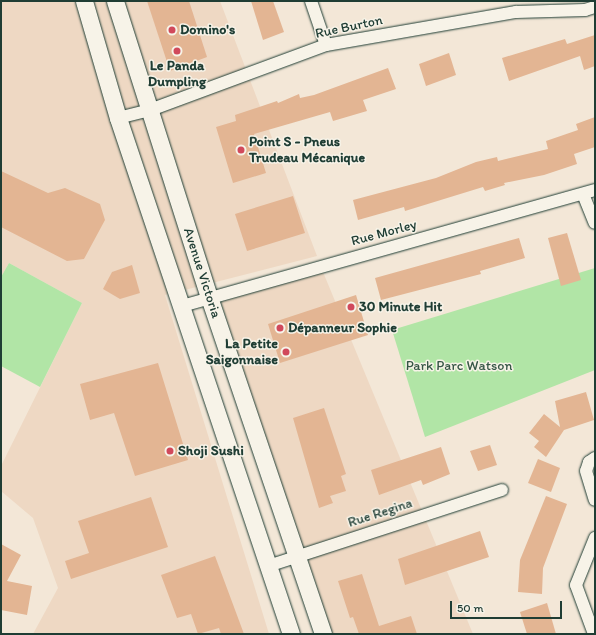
<!DOCTYPE html>
<meta charset="utf-8">
<style>
body{margin:0}
#map{position:relative;width:596px;height:635px;overflow:hidden;background:#f3e7d7;font-family:Itim,sans-serif}
div>[style]{position:absolute}
[style*='--x']{left:calc(var(--x)*1px);top:calc(var(--y)*1px);width:calc(var(--w)*1px);rotate:calc(var(--a)*1deg)}
.built>*{inset:0;background:#eed8c3}
.green>*{inset:0;background:#b1e5a6}
.building>*{inset:0;background:#e3b593}
.roads{filter:drop-shadow(0 0 1px #1f3d34) drop-shadow(0 0 1px #1f3d34)}
.street>*{height:12px;margin:-6px;padding:0 6px;transform-origin:6px;border-radius:6px;background:#f7f3e8}
.secondary>*{height:17px;margin:-8.5px;padding:0 8.5px;transform-origin:8.5px;border-radius:8.5px;background:#f7f3e8}
.dots>*{width:11px;height:11px;translate:-50% -50%;box-sizing:border-box;border:2px solid #f7f3e8;border-radius:50%}
span{translate:-50% -50%;white-space:nowrap;text-align:center;line-height:1.15;-webkit-text-stroke:3px #f7f3e8;paint-order:stroke}
.street-label{font-size:14px;color:#1f3d34}
.poi-label{font-size:14px;color:#1f3d34;font-weight:700}
.left{translate:0 -50%;text-align:left}
.right{translate:-100% -50%;text-align:right}
.park-label{font-size:14px;color:#355645}
.frame{position:absolute;inset:0;border:2px solid #1f3d34;pointer-events:none}
.scale{position:absolute;left:450px;top:601px;width:112px;height:18px;box-sizing:border-box;border:2px solid #1f3d34;border-top:0;padding-left:5px;font-size:12px;line-height:14px;white-space:nowrap;color:#1f3d34;-webkit-text-stroke:3px #f7f3e8;paint-order:stroke}
</style>
<div id="map">
<div class="built">
<i style="clip-path:polygon(1px 1px,220px 1px,317px 256px,165px 295px,269px 634px,33px 634px,58px 588px,33px 518px,1px 491px,1px 466px,82px 303px,9px 263px,1px 277px)"></i>
<i style="clip-path:polygon(323px 272px,473px 634px,331px 634px,220px 301px)"></i>
</div>
<div class="green">
<i style="clip-path:polygon(9px 263px,82px 303px,40px 387px,1px 366px,1px 277px)"></i>
<i style="clip-path:polygon(595px 268px,595px 370px,425px 437px,392px 330px)"></i>
</div>
<div class="building">
<i style="clip-path:polygon(147px 1px,189px 1px,207px 57px,170px 71px)"></i>
<i style="clip-path:polygon(251px 1px,273px 1px,284px 32px,263px 40px)"></i>
<i style="clip-path:polygon(595px 35px,595px 66px,584px 70px,580px 56px,509px 81px,502px 58px,565px 39px,567px 44px)"></i>
<i style="clip-path:polygon(449px 53px,456px 75px,426px 86px,419px 64px)"></i>
<i style="clip-path:polygon(388px 68px,396px 89px,363px 100px,367px 111px,333px 121px,330px 112px,254px 134px,266px 173px,233px 183px,216px 127px,236px 121px,235px 115px,277px 101px,278px 103px,299px 94px,300px 98px,314px 95px)"></i>
<i style="clip-path:polygon(595px 117px,595px 147px,574px 154px,577px 164px,544px 175px,504px 183px,505px 185px,485px 191px,483px 187px,405px 211px,404px 207px,358px 220px,353px 200px,436px 178px,476px 162px,497px 157px,498px 161px,548px 149px,546px 141px,578px 130px,576px 124px)"></i>
<i style="clip-path:polygon(1px 171px,48px 193px,65px 188px,100px 204px,105px 220px,84px 259px,67px 261px,1px 227px)"></i>
<i style="clip-path:polygon(293px 196px,305px 233px,247px 251px,235px 214px)"></i>
<i style="clip-path:polygon(567px 233px,581px 280px,561px 286px,548px 238px)"></i>
<i style="clip-path:polygon(519px 238px,525px 258px,480px 271px,481px 274px,381px 300px,375px 278px)"></i>
<i style="clip-path:polygon(132px 265px,140px 293px,120px 299px,103px 289px,112px 272px)"></i>
<i style="clip-path:polygon(356px 295px,368px 335px,280px 363px,268px 324px)"></i>
<i style="clip-path:polygon(158px 363px,188px 460px,135px 476px,114px 413px,90px 420px,80px 384px)"></i>
<i style="clip-path:polygon(586px 392px,594px 420px,564px 430px,546px 457px,534px 447px,539px 441px,529px 433px,544px 414px,560px 427px,555px 401px)"></i>
<i style="clip-path:polygon(324px 408px,346px 474px,341px 476px,346px 491px,330px 496px,333px 503px,319px 508px,293px 418px)"></i>
<i style="clip-path:polygon(490px 445px,497px 465px,478px 471px,470px 451px)"></i>
<i style="clip-path:polygon(441px 447px,450px 474px,423px 485px,421px 480px,379px 495px,371px 470px)"></i>
<i style="clip-path:polygon(538px 459px,560px 468px,551px 492px,528px 483px)"></i>
<i style="clip-path:polygon(546px 496px,567px 504px,543px 568px,542px 594px,518px 592px,520px 560px)"></i>
<i style="clip-path:polygon(151px 497px,168px 547px,71px 579px,65px 561px,89px 553px,78px 521px)"></i>
<i style="clip-path:polygon(480px 531px,489px 557px,405px 585px,398px 559px)"></i>
<i style="clip-path:polygon(1px 544px,21px 555px,7px 581px,32px 586px,27px 615px,1px 610px)"></i>
<i style="clip-path:polygon(215px 556px,244px 634px,221px 634px,219px 628px,198px 634px,191px 614px,177px 618px,161px 575px)"></i>
<i style="clip-path:polygon(362px 574px,379px 626px,411px 616px,417px 634px,359px 634px,353px 617px,350px 618px,338px 581px)"></i>
<i style="clip-path:polygon(547px 603px,556px 634px,527px 634px,520px 612px)"></i>
</div>
<div class="roads">
<div class="street">
<i style="--x:311;--y:1;--w:46;--a:71.2"></i>
<i style="--x:118;--y:118;--w:33;--a:-14"></i>
<i style="--x:150;--y:110;--w:188;--a:-20.3"></i>
<i style="--x:326;--y:45;--w:193;--a:-9.9"></i>
<i style="--x:516;--y:12;--w:69;--a:-1.7"></i>
<i style="--x:585;--y:10;--w:10;--a:-17"></i>
<i style="--x:583;--y:194;--w:31;--a:68"></i>
<i style="--x:182;--y:306;--w:429;--a:-15.7"></i>
<i style="--x:595;--y:458;--w:7;--a:146"></i>
<i style="--x:589;--y:462;--w:9;--a:108"></i>
<i style="--x:586;--y:471;--w:30;--a:73"></i>
<i style="--x:268;--y:566;--w:246;--a:-18"></i>
<i style="--x:594;--y:634;--w:52;--a:-110.2"></i>
<i style="--x:576;--y:585;--w:51;--a:-68"></i>
</div>
<div class="secondary">
<i style="--x:84;--y:1;--w:122;--a:73.8"></i>
<i style="--x:118;--y:118;--w:544;--a:71.47"></i>
<i style="--x:115;--y:1;--w:311;--a:72.4"></i>
<i style="--x:209;--y:297;--w:356;--a:71.3"></i>
</div>
</div>
<div class="dots">
<i style="left:172px;top:30px;background:#d1495b"></i>
<i style="left:177px;top:51px;background:#d1495b"></i>
<i style="left:241px;top:150px;background:#d1495b"></i>
<i style="left:351px;top:307px;background:#d1495b"></i>
<i style="left:280px;top:328px;background:#d1495b"></i>
<i style="left:286px;top:352px;background:#d1495b"></i>
<i style="left:170px;top:451px;background:#d1495b"></i>
</div>
<div class="street-label">
<span style="left:349px;top:27px;rotate:-12deg">Rue Burton</span>
<span style="left:384px;top:233px;rotate:-15deg">Rue Morley</span>
<span style="left:202px;top:273px;rotate:72deg">Avenue Victoria</span>
<span style="left:380px;top:513px;rotate:-18deg">Rue Regina</span>
</div>
<div class="poi-label">
<span class="left" style="left:180px;top:30px">Domino's</span>
<span style="left:177px;top:74px">Le Panda<br>Dumpling</span>
<span class="left" style="left:249px;top:150px">Point S - Pneus<br>Trudeau Mécanique</span>
<span class="left" style="left:359px;top:307px">30 Minute Hit</span>
<span class="left" style="left:288px;top:328px">Dépanneur Sophie</span>
<span class="right" style="left:278px;top:352px">La Petite<br>Saigonnaise</span>
<span class="left" style="left:178px;top:451px">Shoji Sushi</span>
</div>
<div class="park-label">
<span style="left:459px;top:366px">Park Parc Watson</span>
</div>
<div class="frame"></div>
<div class="scale">50 m</div>
</div>
